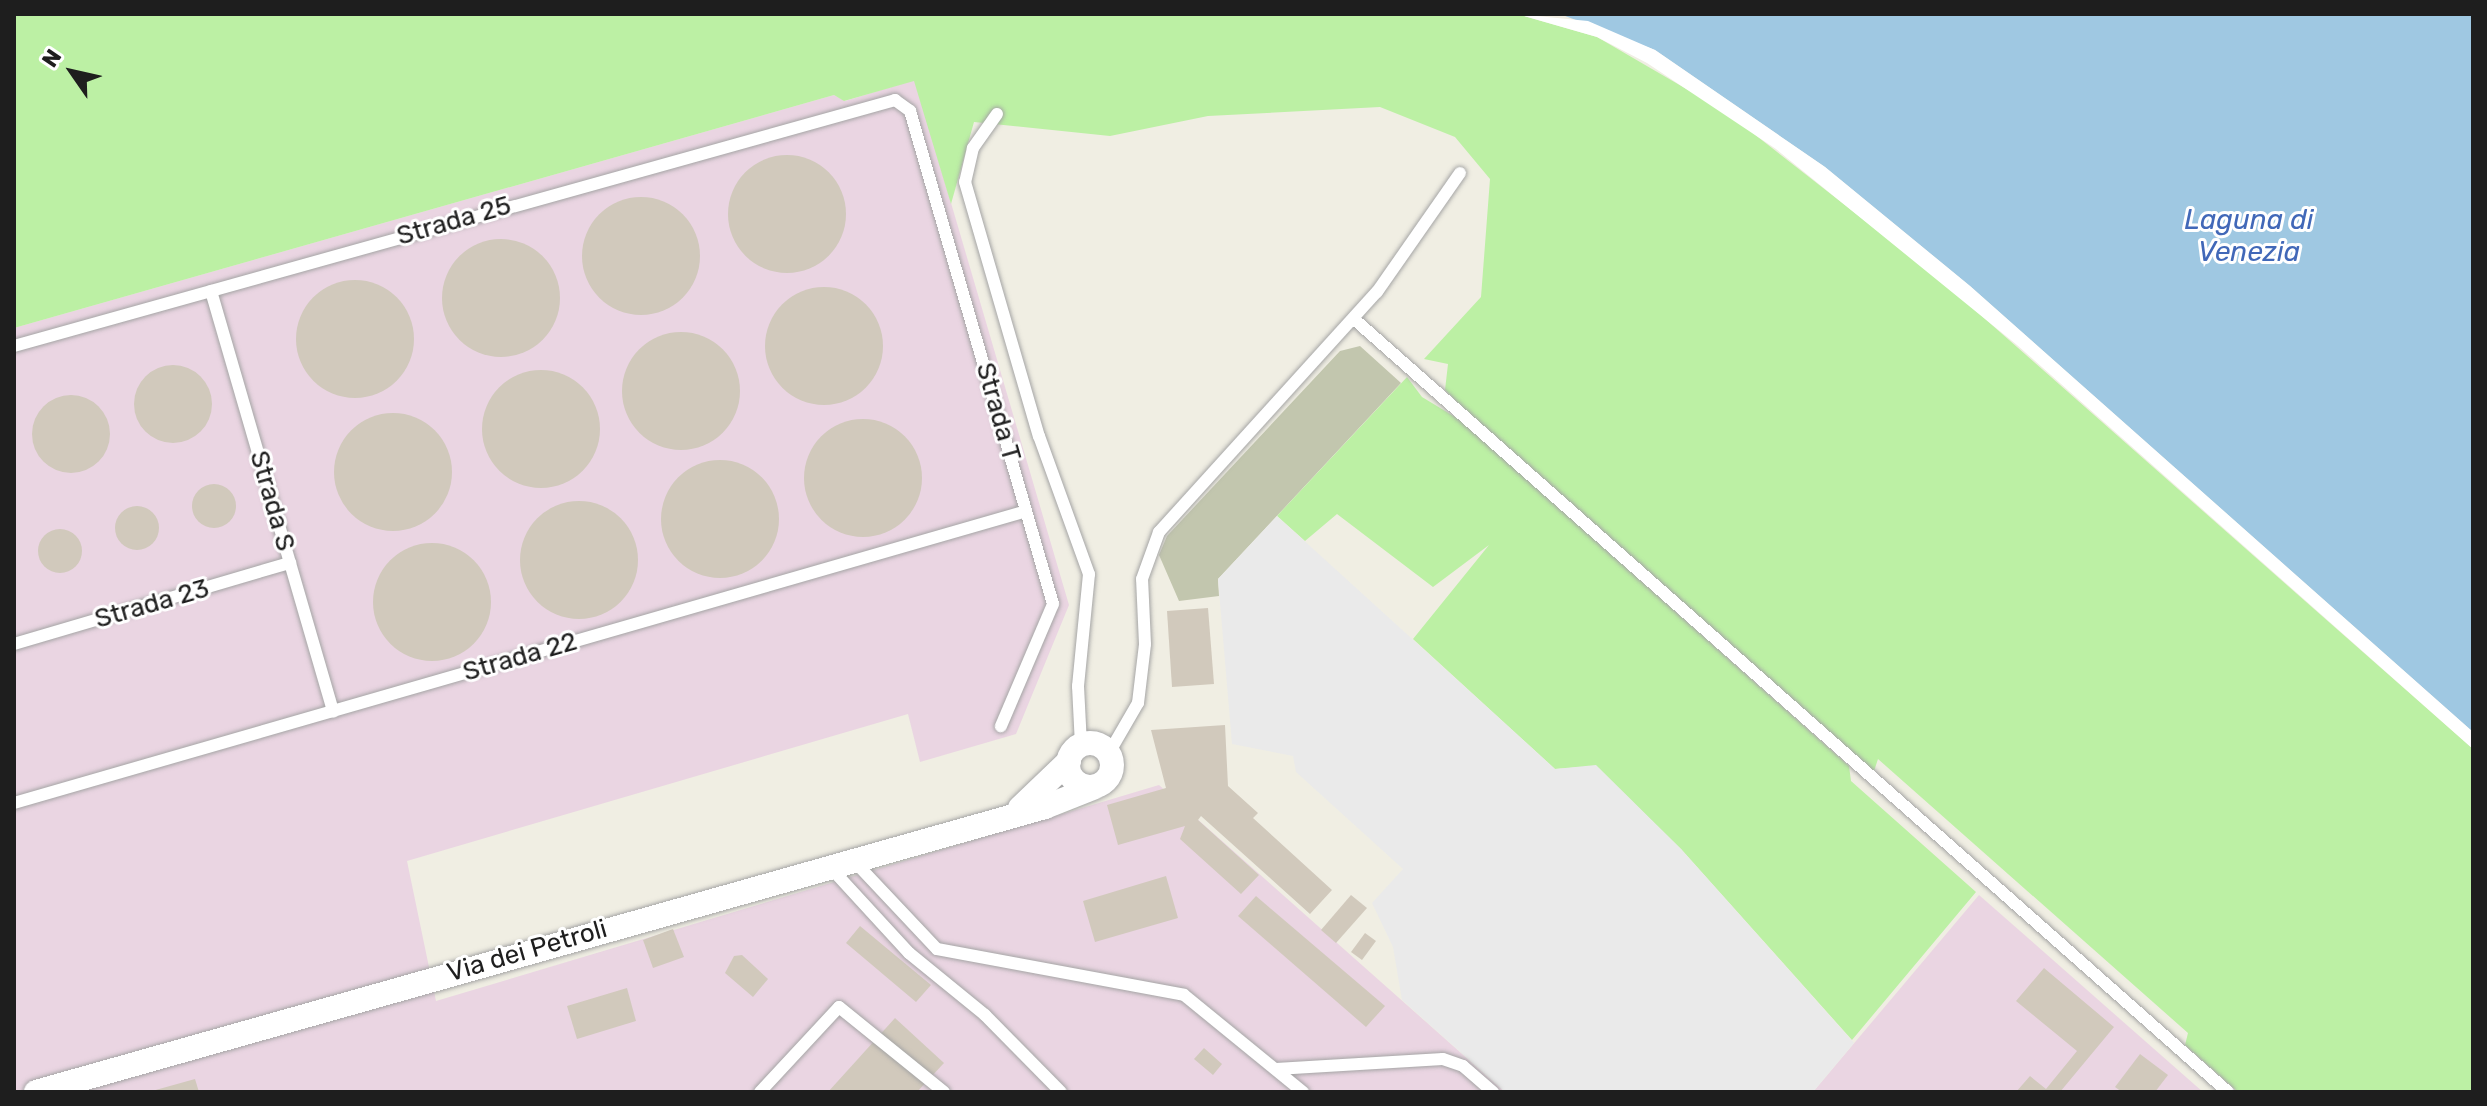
<!DOCTYPE html>
<style>
body{margin:0}
#map{position:relative;width:2487px;height:1106px;overflow:hidden;background:#f0eee3;font-family:Rubik,sans-serif}
div>[style]{position:absolute}
[style*='--x']{left:calc(var(--x)*1px);top:calc(var(--y)*1px);width:calc(var(--w)*1px);rotate:calc(var(--a)*1deg)}
.industrial>*{inset:0;background:#ead5e2}
.construction>*{inset:0;background:#c2c6ae}
.grass>*{inset:0;background:#bcf0a4}
.parking>*{inset:0;background:#eaeaea}
.water>*{inset:0;background:#9fc8e2}
.pier>*{inset:0;background:#fff}
.building>*{inset:0;background:#d1c9bc}
.round{border-radius:50%}
.roads{filter:drop-shadow(0 0 2px #a5a5a5) drop-shadow(0 0 2px #a5a5a5)}
.lane>*{height:12px;margin:-6px;padding:0 6px;transform-origin:6px;border-radius:6px;background:#fff}
.street>*{height:24px;margin:-12px;padding:0 12px;transform-origin:12px;border-radius:12px;background:#fff}
.street>.ring{margin:-12px;padding:0;box-sizing:content-box;background:none;border:24px solid #fff;border-radius:50%}
span{translate:-50% -50%;white-space:nowrap;text-align:center;line-height:1.15;-webkit-text-stroke:6px #fff;paint-order:stroke}
.street-label{font-size:26px;color:#1e1e1e}
.water-label{font-size:28px;color:#4168b8;font-style:italic}
.frame{position:absolute;inset:0;border:16px solid #1e1e1e;pointer-events:none}
.north{position:absolute;left:32px;top:32px;width:80px;height:80px;-webkit-text-stroke:6px #fff;paint-order:stroke;rotate:304deg;font-size:22px;font-weight:700;line-height:32px;text-align:center;color:#1e1e1e}
.north::after{content:'';display:block;margin:auto;width:28px;height:36px;background:#1e1e1e;clip-path:polygon(50% 0,100% 100%,50% 72%,0 100%)}
</style>
<div id="map">
<div class="industrial">
<i style="clip-path:polygon(915px 80px,1069px 605px,1016px 734px,920px 762px,908px 714px,407px 861px,436px 1001px,1159px 785px,1505px 1092px,14px 1092px,14px 328px,834px 95px,845px 101px)"></i>
<i style="clip-path:polygon(1979px 895px,2203px 1092px,1813px 1092px)"></i>
</div>
<div class="construction">
<i style="clip-path:polygon(1360px 346px,1401px 383px,1218px 579px,1219px 596px,1179px 601px,1159px 555px,1167px 536px,1340px 351px)"></i>
</div>
<div class="grass">
<i style="clip-path:polygon(14px 14px,1517px 14px,1597px 37px,1726px 112px,1942px 281px,2473px 749px,2473px 1092px,2238px 1092px,2185px 1045px,2188px 1033px,1878px 759px,1874px 771px,1461px 406px,1445px 390px,1448px 364px,1424px 359px,1481px 297px,1490px 179px,1455px 137px,1380px 107px,1208px 116px,1110px 136px,974px 122px,951px 204px,914px 81px,844px 101px,834px 95px,14px 328px)"></i>
<i style="clip-path:polygon(1407px 377px,1422px 397px,1460px 420px,1849px 766px,1851px 781px,1976px 892px,1852px 1040px,1681px 849px,1596px 766px,1555px 769px,1413px 639px,1489px 545px,1433px 587px,1337px 514px,1305px 541px,1277px 516px)"></i>
</div>
<div class="parking">
<i style="clip-path:polygon(1277px 516px,1555px 769px,1596px 765px,1681px 849px,1854px 1043px,1813px 1092px,1505px 1092px,1402px 1000px,1393px 947px,1372px 903px,1403px 869px,1296px 772px,1293px 756px,1232px 744px,1218px 579px)"></i>
</div>
<div class="water">
<i style="clip-path:polygon(1560px 14px,2473px 14px,2473px 732px,1970px 286px,1825px 167px,1655px 50px)"></i>
</div>
<div class="pier">
<i style="clip-path:polygon(1517px 14px,1588px 21px,1655px 50px,1825px 167px,1970px 286px,2473px 732px,2473px 749px,2017px 345px,1776px 149px,1647px 63px,1597px 37px)"></i>
</div>
<div class="building">
<i class="round" style="left:728px;top:155px;width:118px;height:118px"></i>
<i class="round" style="left:582px;top:197px;width:118px;height:118px"></i>
<i class="round" style="left:442px;top:239px;width:118px;height:118px"></i>
<i class="round" style="left:296px;top:280px;width:118px;height:118px"></i>
<i class="round" style="left:765px;top:287px;width:118px;height:118px"></i>
<i class="round" style="left:622px;top:332px;width:118px;height:118px"></i>
<i class="round" style="left:134px;top:365px;width:78px;height:78px"></i>
<i class="round" style="left:482px;top:370px;width:118px;height:118px"></i>
<i class="round" style="left:32px;top:395px;width:78px;height:78px"></i>
<i class="round" style="left:334px;top:413px;width:118px;height:118px"></i>
<i class="round" style="left:804px;top:419px;width:118px;height:118px"></i>
<i class="round" style="left:661px;top:460px;width:118px;height:118px"></i>
<i class="round" style="left:192px;top:484px;width:44px;height:44px"></i>
<i class="round" style="left:520px;top:501px;width:118px;height:118px"></i>
<i class="round" style="left:115px;top:506px;width:44px;height:44px"></i>
<i class="round" style="left:38px;top:529px;width:44px;height:44px"></i>
<i class="round" style="left:373px;top:543px;width:118px;height:118px"></i>
<i style="clip-path:polygon(1208px 608px,1214px 684px,1172px 687px,1167px 611px)"></i>
<i style="clip-path:polygon(1225px 725px,1228px 786px,1258px 813px,1253px 818px,1332px 890px,1310px 914px,1201px 816px,1198px 820px,1259px 875px,1241px 894px,1180px 839px,1185px 826px,1118px 845px,1107px 805px,1166px 788px,1151px 730px)"></i>
<i style="clip-path:polygon(1166px 876px,1178px 918px,1095px 942px,1083px 901px)"></i>
<i style="clip-path:polygon(1351px 895px,1367px 908px,1336px 943px,1321px 930px)"></i>
<i style="clip-path:polygon(1256px 896px,1385px 1006px,1366px 1027px,1238px 916px)"></i>
<i style="clip-path:polygon(860px 926px,931px 985px,916px 1002px,846px 943px)"></i>
<i style="clip-path:polygon(673px 929px,684px 957px,653px 968px,643px 940px)"></i>
<i style="clip-path:polygon(1365px 933px,1376px 941px,1362px 960px,1351px 952px)"></i>
<i style="clip-path:polygon(742px 955px,768px 979px,753px 997px,725px 973px,734px 956px)"></i>
<i style="clip-path:polygon(2044px 968px,2114px 1027px,2060px 1092px,2016px 1092px,2030px 1076px,2046px 1089px,2077px 1051px,2016px 1001px)"></i>
<i style="clip-path:polygon(627px 988px,636px 1021px,577px 1039px,567px 1006px)"></i>
<i style="clip-path:polygon(895px 1018px,944px 1063px,917px 1092px,828px 1092px)"></i>
<i style="clip-path:polygon(1204px 1048px,1222px 1064px,1213px 1075px,1194px 1059px)"></i>
<i style="clip-path:polygon(2140px 1054px,2168px 1075px,2155px 1092px,2122px 1092px,2115px 1087px)"></i>
<i style="clip-path:polygon(195px 1079px,199px 1092px,152px 1092px,152px 1091px)"></i>
</div>
<div class="roads">
<div class="lane">
<i style="--x:997;--y:114;--w:42;--a:125.2"></i>
<i style="--x:973;--y:148;--w:35;--a:103"></i>
<i style="--x:965;--y:182;--w:265;--a:73.8"></i>
<i style="--x:1039;--y:436;--w:147;--a:70.1"></i>
<i style="--x:1089;--y:574;--w:113;--a:95.6"></i>
<i style="--x:1078;--y:686;--w:59;--a:87.1"></i>
<i style="--x:211;--y:291;--w:438;--a:73.8"></i>
<i style="--x:1354;--y:319;--w:1167;--a:41.49"></i>
<i style="--x:14;--y:346;--w:915;--a:-15.6"></i>
<i style="--x:895;--y:100;--w:19;--a:36"></i>
<i style="--x:910;--y:111;--w:513;--a:73.82"></i>
<i style="--x:1053;--y:604;--w:133;--a:113.1"></i>
<i style="--x:14;--y:644;--w:288;--a:-16.4"></i>
<i style="--x:1109;--y:753;--w:58;--a:-59.9"></i>
<i style="--x:1138;--y:703;--w:59;--a:-83.2"></i>
<i style="--x:1145;--y:644;--w:65;--a:-92.6"></i>
<i style="--x:1142;--y:579;--w:50;--a:-70.1"></i>
<i style="--x:1159;--y:532;--w:324;--a:-47.8"></i>
<i style="--x:1377;--y:292;--w:145;--a:-55.1"></i>
<i style="--x:14;--y:803;--w:1053;--a:-16.09"></i>
<i style="--x:854;--y:861;--w:121;--a:46.7"></i>
<i style="--x:937;--y:949;--w:251;--a:10.5"></i>
<i style="--x:1184;--y:995;--w:154;--a:39.2"></i>
<i style="--x:829;--y:866;--w:118;--a:47.4"></i>
<i style="--x:909;--y:953;--w:98;--a:39.2"></i>
<i style="--x:985;--y:1015;--w:108;--a:45.4"></i>
<i style="--x:1276;--y:1069;--w:167;--a:-3.4"></i>
<i style="--x:1443;--y:1059;--w:21;--a:19"></i>
<i style="--x:1463;--y:1066;--w:40;--a:41"></i>
<i style="--x:760;--y:1092;--w:116;--a:-47.1"></i>
<i style="--x:839;--y:1007;--w:135;--a:39"></i>
</div>
<div class="street">
<i class="ring" style="left:1068px;top:743px;width:20px;height:20px"></i>
<i style="--x:1020;--y:808;--w:68;--a:-43.8"></i>
<i style="--x:36;--y:1092;--w:1048;--a:-15.77"></i>
<i style="--x:1045;--y:807;--w:52;--a:-21.6"></i>
</div>
</div>
<div class="street-label">
<span style="left:454px;top:221px;rotate:-16deg">Strada 25</span>
<span style="left:998px;top:412px;rotate:74deg">Strada T</span>
<span style="left:272px;top:501px;rotate:74deg">Strada S</span>
<span style="left:152px;top:604px;rotate:-16deg">Strada 23</span>
<span style="left:520px;top:657px;rotate:-16deg">Strada 22</span>
<span style="left:527px;top:951px;rotate:-16deg">Via dei Petroli</span>
</div>
<div class="water-label">
<span style="left:2249px;top:236px">Laguna di<br>Venezia</span>
</div>
<div class="frame"></div>
<div class="north">N</div>
</div>
